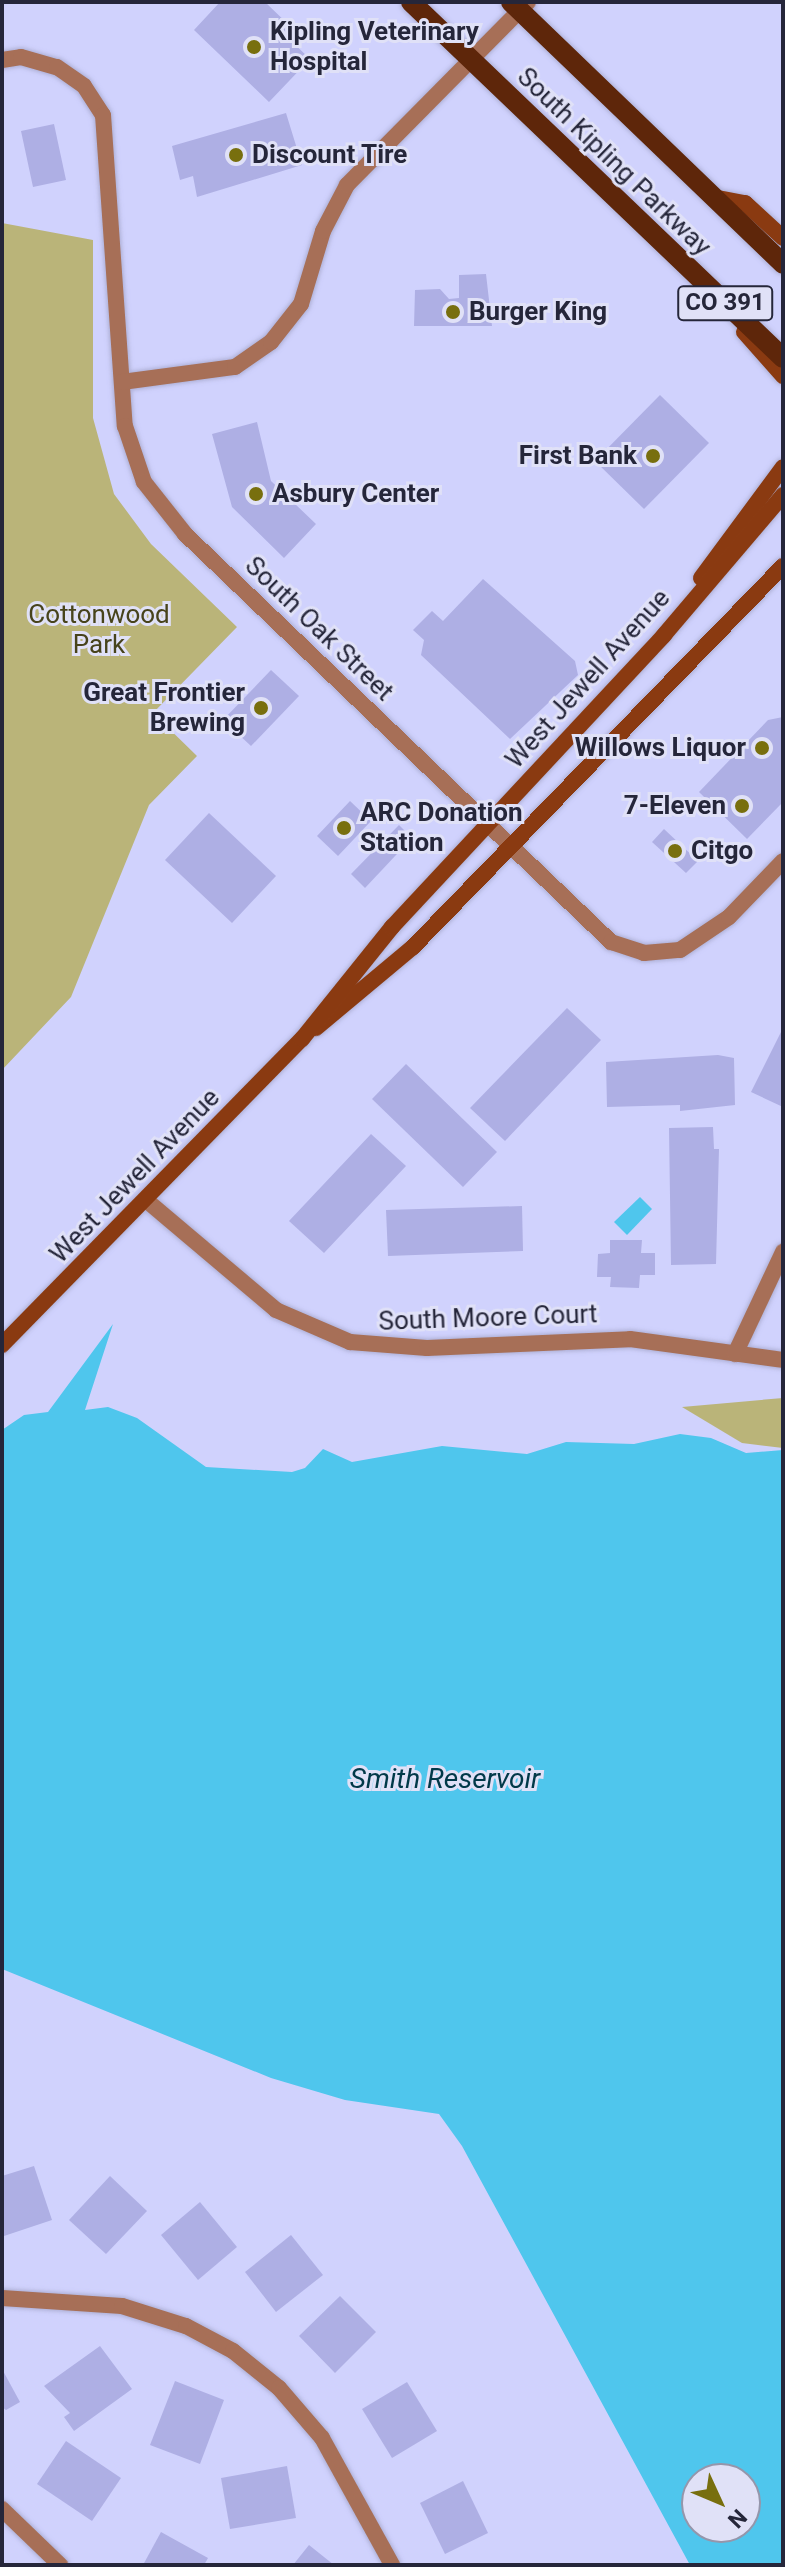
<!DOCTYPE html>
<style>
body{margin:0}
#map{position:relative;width:785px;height:2567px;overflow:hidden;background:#d0d2fd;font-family:Roboto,sans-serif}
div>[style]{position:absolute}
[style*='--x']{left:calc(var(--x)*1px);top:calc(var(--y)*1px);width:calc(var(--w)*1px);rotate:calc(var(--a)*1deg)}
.green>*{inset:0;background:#bab479}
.water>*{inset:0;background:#4fc6ed}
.building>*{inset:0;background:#aeafe4}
.roads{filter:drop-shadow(0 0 2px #aeb0d6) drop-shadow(0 0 2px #aeb0d6)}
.street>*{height:16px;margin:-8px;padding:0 8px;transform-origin:8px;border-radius:8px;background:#a76f57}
.secondary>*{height:16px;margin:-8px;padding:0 8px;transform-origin:8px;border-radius:8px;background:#8a3a11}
.primary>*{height:20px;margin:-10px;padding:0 10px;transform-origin:10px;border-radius:10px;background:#5e260a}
.dots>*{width:22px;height:22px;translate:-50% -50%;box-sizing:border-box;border:4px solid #e0e1f7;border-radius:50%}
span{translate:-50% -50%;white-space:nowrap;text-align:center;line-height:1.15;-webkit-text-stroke:6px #e0e1f7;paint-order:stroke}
.shield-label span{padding:2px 6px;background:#e0e1f7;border:2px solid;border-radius:6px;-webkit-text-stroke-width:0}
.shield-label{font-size:24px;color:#25263a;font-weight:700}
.poi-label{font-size:26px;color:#25263a;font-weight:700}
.left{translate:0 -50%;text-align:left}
.right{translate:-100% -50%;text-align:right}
.street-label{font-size:26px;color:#25263a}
.park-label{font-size:26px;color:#47431b}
.water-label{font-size:28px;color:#013949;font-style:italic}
.frame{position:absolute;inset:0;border:4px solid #25263a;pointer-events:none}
.north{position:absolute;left:681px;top:2463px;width:80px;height:80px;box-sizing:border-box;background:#e0e1f7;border:2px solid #9596ab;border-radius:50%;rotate:134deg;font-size:22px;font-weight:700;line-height:32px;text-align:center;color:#25263a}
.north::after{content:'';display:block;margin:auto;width:28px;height:36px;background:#786f0e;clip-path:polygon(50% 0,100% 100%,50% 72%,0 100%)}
</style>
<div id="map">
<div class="green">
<i style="clip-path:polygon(2px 223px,93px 240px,93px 418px,114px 494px,151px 544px,237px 627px,153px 713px,197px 756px,149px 805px,71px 997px,2px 1070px)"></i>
<i style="clip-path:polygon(783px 1398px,783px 1448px,742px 1443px,682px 1407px)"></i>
</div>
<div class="water">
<i style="clip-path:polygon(640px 1197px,652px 1209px,627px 1235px,614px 1222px)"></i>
<i style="clip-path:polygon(evenodd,113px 1324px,85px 1410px,108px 1407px,137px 1418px,206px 1467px,292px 1472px,305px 1468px,323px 1449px,352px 1462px,442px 1446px,527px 1454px,566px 1442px,634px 1444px,680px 1434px,711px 1438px,746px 1453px,783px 1450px,783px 2565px,690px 2565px,462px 2146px,439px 2114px,345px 2100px,271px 2078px,2px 1969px,2px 1430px,24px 1415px,48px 1412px,113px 1324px,697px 2479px,745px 2479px,745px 2527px,697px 2527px,697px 2479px)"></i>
</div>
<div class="building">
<i style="clip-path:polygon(220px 2px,265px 2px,292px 28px,285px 35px,310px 59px,269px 102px,194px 30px)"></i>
<i style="clip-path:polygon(286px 113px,302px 165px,197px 197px,193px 176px,180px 180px,172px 146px)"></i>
<i style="clip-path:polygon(54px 124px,66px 180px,33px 187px,21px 131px)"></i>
<i style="clip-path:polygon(486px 274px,492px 326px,414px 326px,415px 290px,440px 289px,449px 299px,459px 298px,459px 275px)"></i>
<i style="clip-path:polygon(660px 395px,709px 443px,644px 509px,595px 461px)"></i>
<i style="clip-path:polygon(257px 422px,271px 481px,316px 524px,284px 558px,232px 507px,212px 434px)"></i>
<i style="clip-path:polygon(483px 579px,575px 661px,578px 675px,510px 739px,421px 655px,424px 640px,413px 630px,432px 611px,443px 621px)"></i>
<i style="clip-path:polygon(271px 670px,299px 696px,251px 746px,223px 720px)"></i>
<i style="clip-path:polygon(783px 717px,783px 802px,747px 839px,699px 792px,768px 720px)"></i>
<i style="clip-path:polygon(350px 801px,371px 821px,338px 856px,317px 836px)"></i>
<i style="clip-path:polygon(209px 813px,276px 876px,232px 923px,165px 860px)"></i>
<i style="clip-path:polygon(399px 825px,412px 838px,365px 888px,351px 874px)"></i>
<i style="clip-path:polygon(664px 829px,698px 861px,686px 873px,652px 842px)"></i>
<i style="clip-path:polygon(567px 1008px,601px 1040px,505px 1141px,470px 1108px)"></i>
<i style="clip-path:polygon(783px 1028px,783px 1107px,751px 1092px)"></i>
<i style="clip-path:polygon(718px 1055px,734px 1058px,735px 1105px,680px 1111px,680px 1105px,607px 1107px,606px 1062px)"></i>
<i style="clip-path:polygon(406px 1064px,497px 1152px,463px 1187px,372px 1099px)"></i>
<i style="clip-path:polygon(713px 1127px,714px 1149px,719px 1149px,716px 1264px,671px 1265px,669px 1128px)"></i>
<i style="clip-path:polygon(371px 1134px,406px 1166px,324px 1253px,289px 1221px)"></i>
<i style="clip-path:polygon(522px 1206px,523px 1251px,388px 1256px,386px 1210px)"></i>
<i style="clip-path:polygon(610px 1240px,642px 1240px,641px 1253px,655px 1253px,655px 1275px,640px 1275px,639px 1288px,610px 1287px,611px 1277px,597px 1277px,598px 1254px,610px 1253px)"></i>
<i style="clip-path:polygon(34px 2166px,52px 2220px,4px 2236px,2px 2176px)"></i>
<i style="clip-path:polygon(110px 2176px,147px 2211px,106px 2254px,69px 2220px)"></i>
<i style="clip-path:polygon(200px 2202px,237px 2247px,198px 2280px,161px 2235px)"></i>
<i style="clip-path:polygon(291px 2235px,323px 2275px,276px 2312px,245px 2272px)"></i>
<i style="clip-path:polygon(340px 2296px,376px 2332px,335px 2373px,299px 2336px)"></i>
<i style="clip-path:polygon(100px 2346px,132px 2389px,74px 2431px,64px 2417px,70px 2413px,44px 2386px)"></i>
<i style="clip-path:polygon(2px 2369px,20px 2402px,6px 2410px,2px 2407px)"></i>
<i style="clip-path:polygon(175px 2381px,224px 2400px,200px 2464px,150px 2445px)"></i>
<i style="clip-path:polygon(407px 2382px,437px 2431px,392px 2458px,362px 2409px)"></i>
<i style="clip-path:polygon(66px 2441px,121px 2478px,92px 2521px,37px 2484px)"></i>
<i style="clip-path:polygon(287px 2466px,296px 2518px,230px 2529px,221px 2478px)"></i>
<i style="clip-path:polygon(463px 2481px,488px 2533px,445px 2554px,420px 2503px)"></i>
<i style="clip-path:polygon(161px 2532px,208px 2558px,204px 2565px,143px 2565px)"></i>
<i style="clip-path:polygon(309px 2545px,334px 2565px,293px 2565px)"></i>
</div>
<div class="roads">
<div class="street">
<i style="--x:2;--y:60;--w:19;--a:-9"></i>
<i style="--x:21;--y:57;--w:37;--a:16"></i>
<i style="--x:57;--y:67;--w:33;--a:35"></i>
<i style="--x:84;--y:86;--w:35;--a:57"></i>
<i style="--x:103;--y:115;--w:312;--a:86"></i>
<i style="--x:125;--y:426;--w:59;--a:71.3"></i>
<i style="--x:144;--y:482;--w:66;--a:51.7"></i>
<i style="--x:185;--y:534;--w:590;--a:43.76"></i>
<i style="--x:611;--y:942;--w:35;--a:18"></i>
<i style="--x:644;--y:953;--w:36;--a:-5"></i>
<i style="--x:680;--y:950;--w:59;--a:-34"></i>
<i style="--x:729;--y:917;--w:78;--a:-46"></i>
<i style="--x:122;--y:382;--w:114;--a:-7.6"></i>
<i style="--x:235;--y:367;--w:44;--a:-34.8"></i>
<i style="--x:271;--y:342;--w:48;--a:-51.7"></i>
<i style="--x:301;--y:304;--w:76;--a:-73.2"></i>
<i style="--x:323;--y:231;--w:52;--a:-62.4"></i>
<i style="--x:347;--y:185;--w:257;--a:-45.3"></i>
<i style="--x:146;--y:1200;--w:170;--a:40.2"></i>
<i style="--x:276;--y:1310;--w:81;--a:23.4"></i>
<i style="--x:350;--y:1342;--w:77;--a:4.5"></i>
<i style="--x:427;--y:1348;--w:203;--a:-2.5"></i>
<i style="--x:630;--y:1339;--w:154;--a:7.8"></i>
<i style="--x:735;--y:1354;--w:113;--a:-64.8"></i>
<i style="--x:2;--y:2298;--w:120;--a:3.8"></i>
<i style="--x:122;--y:2306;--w:67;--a:17.4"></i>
<i style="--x:186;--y:2326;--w:53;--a:28"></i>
<i style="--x:233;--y:2351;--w:59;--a:38.8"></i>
<i style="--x:279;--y:2388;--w:66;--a:49.3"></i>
<i style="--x:322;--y:2438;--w:145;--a:61.1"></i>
<i style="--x:2;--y:2509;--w:81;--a:44"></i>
</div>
<div class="secondary">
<i style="--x:713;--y:197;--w:33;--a:11"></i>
<i style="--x:745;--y:203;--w:52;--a:42.6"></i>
<i style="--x:744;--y:332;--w:59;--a:48.4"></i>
<i style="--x:701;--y:578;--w:138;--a:-53.5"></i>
<i style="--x:316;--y:1028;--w:126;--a:-39.9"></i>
<i style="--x:413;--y:947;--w:531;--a:-45.84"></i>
<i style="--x:2;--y:1345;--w:429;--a:-45.6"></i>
<i style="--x:302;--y:1039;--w:144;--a:-51.2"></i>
<i style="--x:392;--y:927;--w:399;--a:-47"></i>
<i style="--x:664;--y:635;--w:184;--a:-49.6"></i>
</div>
<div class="primary">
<i style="--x:411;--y:2;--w:515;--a:43.74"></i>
<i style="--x:511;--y:2;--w:378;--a:43.9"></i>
</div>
</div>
<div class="dots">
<i style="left:254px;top:47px;background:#786f0e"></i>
<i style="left:236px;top:155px;background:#786f0e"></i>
<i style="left:453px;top:312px;background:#786f0e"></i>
<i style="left:653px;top:456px;background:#786f0e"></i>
<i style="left:256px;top:494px;background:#786f0e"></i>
<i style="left:261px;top:708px;background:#786f0e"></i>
<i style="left:762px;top:748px;background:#786f0e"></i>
<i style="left:742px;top:806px;background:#786f0e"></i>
<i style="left:344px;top:828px;background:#786f0e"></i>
<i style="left:675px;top:851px;background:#786f0e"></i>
</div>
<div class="shield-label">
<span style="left:725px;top:303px">CO 391</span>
</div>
<div class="poi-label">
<span class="left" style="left:270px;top:47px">Kipling Veterinary<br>Hospital</span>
<span class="left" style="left:252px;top:155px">Discount Tire</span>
<span class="left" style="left:469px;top:312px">Burger King</span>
<span class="right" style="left:637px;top:456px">First Bank</span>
<span class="left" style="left:272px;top:494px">Asbury Center</span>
<span class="right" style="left:245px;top:708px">Great Frontier<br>Brewing</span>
<span class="right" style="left:746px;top:748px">Willows Liquor</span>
<span class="right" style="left:726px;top:806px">7-Eleven</span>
<span class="left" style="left:360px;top:828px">ARC Donation<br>Station</span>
<span class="left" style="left:691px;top:851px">Citgo</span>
</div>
<div class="street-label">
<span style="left:614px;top:162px;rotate:44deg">South Kipling Parkway</span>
<span style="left:319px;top:629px;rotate:44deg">South Oak Street</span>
<span style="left:588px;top:679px;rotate:-48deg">West Jewell Avenue</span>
<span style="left:135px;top:1176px;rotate:-46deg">West Jewell Avenue</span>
<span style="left:488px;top:1318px;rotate:-2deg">South Moore Court</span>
</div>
<div class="park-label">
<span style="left:99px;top:630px">Cottonwood<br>Park</span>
</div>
<div class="water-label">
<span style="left:445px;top:1779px">Smith Reservoir</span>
</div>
<div class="frame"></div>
<div class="north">N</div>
</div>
